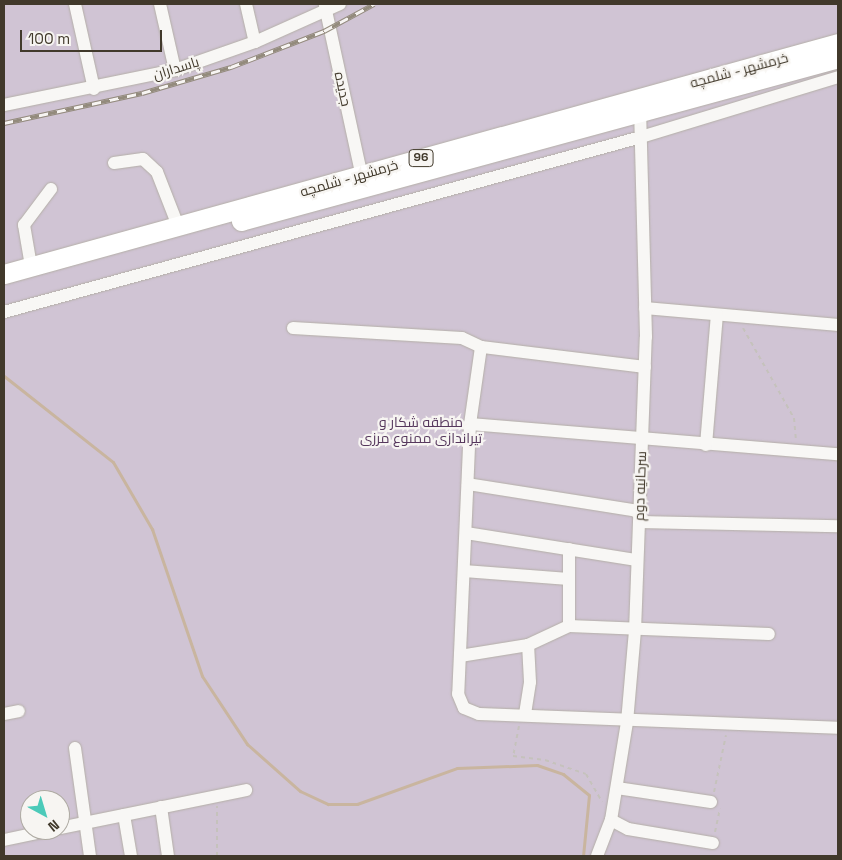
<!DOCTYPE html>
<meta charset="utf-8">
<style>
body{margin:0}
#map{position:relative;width:842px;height:860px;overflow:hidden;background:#eae7e2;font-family:"Space Grotesk",Cairo,sans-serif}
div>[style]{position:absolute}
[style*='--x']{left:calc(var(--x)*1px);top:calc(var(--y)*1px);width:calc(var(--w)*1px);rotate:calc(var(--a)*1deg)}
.green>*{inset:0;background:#d0c4d4}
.stream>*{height:3px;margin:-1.5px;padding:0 1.5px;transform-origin:1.5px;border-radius:1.5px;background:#c9b59f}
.path>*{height:2px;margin-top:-1px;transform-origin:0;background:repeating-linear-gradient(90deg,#c5c2bc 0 4px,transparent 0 8px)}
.roads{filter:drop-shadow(0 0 1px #b4afa7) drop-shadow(0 0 1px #b4afa7)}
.minor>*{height:12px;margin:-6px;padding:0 6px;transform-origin:6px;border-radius:6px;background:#f8f7f5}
.highway>*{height:19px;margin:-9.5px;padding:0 9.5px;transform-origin:9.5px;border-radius:9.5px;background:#fff}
.rail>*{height:5px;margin-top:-2.5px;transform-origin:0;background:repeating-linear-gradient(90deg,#f7f5f2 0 9px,#938b7c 0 18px);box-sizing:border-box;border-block:1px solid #938b7c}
span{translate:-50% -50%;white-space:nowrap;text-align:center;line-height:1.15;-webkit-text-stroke:4.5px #f7f5f2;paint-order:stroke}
.shield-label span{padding:1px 4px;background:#f7f5f2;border:1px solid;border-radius:4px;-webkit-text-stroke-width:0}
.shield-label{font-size:12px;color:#41392b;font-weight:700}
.street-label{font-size:14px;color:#41392b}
.park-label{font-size:14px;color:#56385d}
.frame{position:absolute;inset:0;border:5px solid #41392b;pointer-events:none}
.north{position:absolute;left:20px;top:790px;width:50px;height:50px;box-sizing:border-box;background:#f7f5f2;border:1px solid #aeaaa2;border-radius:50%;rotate:141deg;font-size:14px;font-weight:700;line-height:20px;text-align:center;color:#41392b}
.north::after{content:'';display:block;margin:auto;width:18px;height:22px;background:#4ccab9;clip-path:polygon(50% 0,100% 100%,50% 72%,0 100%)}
.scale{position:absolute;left:20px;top:30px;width:142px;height:22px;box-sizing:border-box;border:2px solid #41392b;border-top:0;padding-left:6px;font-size:15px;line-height:18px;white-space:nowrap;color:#41392b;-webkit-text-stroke:4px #f7f5f2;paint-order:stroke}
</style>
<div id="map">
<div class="green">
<i style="clip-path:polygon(evenodd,4px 4px,838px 4px,838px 856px,4px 856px,4px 4px,30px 800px,60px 800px,60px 830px,30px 830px,30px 800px)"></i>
</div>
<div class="stream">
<i style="--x:4;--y:376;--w:139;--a:38.3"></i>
<i style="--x:113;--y:462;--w:78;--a:59.8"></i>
<i style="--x:152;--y:529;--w:155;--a:71.2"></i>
<i style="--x:202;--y:676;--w:82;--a:56.5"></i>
<i style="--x:247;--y:744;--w:71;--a:41.6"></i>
<i style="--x:300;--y:791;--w:31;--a:25"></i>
<i style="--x:328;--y:804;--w:29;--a:0"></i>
<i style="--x:357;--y:804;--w:106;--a:-19.8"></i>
<i style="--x:457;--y:768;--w:80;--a:-2.1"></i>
<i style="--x:537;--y:765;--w:28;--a:19"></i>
<i style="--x:563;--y:774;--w:33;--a:39"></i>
<i style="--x:589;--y:795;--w:61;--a:95.6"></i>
</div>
<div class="path">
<i style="--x:743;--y:328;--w:103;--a:60.5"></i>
<i style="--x:794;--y:418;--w:22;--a:85"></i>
<i style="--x:519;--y:726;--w:31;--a:101"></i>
<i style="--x:513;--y:756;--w:32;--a:7"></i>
<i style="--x:545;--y:760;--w:43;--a:18.9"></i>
<i style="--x:586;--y:774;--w:32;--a:60"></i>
<i style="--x:714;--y:792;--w:58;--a:-78.1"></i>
<i style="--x:715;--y:832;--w:24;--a:-78"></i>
<i style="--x:217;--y:856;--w:50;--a:-90"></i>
</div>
<div class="roads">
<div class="minor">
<i style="--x:75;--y:4;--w:87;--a:77.4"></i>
<i style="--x:160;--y:4;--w:68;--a:77.2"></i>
<i style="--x:246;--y:4;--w:39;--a:77"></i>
<i style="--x:325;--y:6;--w:180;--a:77.8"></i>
<i style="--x:4;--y:105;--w:175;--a:-11.6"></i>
<i style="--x:175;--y:70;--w:85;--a:-19.3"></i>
<i style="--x:255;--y:42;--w:93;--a:-24.1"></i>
<i style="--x:114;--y:163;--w:29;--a:-8"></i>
<i style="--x:143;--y:159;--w:19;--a:43"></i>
<i style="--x:157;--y:172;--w:58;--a:68.7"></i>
<i style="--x:31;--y:266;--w:42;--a:-99.7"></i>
<i style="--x:24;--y:225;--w:45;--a:-53.1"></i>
<i style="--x:645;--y:308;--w:194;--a:5"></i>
<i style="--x:4;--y:312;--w:661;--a:-15.36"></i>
<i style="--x:641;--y:137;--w:206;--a:-16.9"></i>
<i style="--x:293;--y:328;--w:169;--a:3.4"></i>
<i style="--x:462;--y:338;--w:21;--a:25"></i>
<i style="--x:645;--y:367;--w:165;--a:-173"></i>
<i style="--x:481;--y:347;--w:78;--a:98.1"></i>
<i style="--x:470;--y:424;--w:270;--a:92.5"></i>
<i style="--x:458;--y:694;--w:15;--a:67"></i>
<i style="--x:464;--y:708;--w:16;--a:22"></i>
<i style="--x:479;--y:714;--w:359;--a:2.2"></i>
<i style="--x:470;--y:424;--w:369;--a:4.7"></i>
<i style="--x:706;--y:445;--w:130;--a:-85.2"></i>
<i style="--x:468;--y:484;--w:173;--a:9"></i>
<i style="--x:639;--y:522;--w:199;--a:1.2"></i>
<i style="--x:466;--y:533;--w:173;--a:9"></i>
<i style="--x:464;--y:571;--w:105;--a:4.4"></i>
<i style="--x:569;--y:626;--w:77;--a:-90"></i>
<i style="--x:460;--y:656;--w:69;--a:-9.2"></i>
<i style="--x:528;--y:645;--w:45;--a:-24.9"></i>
<i style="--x:569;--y:626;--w:200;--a:2.3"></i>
<i style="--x:4;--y:714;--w:15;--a:-11"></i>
<i style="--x:525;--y:714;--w:32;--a:-81"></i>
<i style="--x:530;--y:682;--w:37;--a:-93"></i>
<i style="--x:75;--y:748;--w:109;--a:82.1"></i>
<i style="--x:617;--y:788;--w:95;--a:8.5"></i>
<i style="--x:161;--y:807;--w:49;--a:81.9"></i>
<i style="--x:124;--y:815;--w:42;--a:80.3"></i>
<i style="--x:611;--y:820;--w:19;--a:28"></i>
<i style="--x:628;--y:829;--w:86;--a:9.4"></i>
<i style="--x:60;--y:828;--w:190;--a:-11.5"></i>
<i style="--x:4;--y:840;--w:49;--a:-11.8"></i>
<i style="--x:597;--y:856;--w:39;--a:-69"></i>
<i style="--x:611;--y:820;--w:99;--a:-80.7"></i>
<i style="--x:627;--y:722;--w:91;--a:-85"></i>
<i style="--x:635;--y:631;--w:294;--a:-87.9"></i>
<i style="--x:646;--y:337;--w:225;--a:-91.5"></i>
</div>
<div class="highway">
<i style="--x:241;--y:221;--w:619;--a:-15.27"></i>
<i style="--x:4;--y:274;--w:865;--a:-15.48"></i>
</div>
</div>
<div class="rail">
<i style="--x:4;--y:123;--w:141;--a:-12.3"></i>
<i style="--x:142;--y:93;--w:93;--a:-16.3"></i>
<i style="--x:231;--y:67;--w:100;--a:-21.2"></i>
<i style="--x:324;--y:31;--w:57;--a:-28.4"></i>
</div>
<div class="shield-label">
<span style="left:421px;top:158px">96</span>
</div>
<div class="street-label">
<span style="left:176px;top:68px;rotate:-17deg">پاسداران</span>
<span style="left:739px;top:70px;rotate:-15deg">خرمشهر - شلمچه</span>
<span style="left:343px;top:89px;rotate:78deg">جدیده</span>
<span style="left:349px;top:178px;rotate:-16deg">خرمشهر - شلمچه</span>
<span style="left:640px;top:486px;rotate:-88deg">سرحانیه دوم</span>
</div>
<div class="park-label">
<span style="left:421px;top:430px">منطقه شکار و<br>تیراندازی ممنوع مرزی</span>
</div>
<div class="frame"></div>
<div class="north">N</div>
<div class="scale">100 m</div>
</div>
